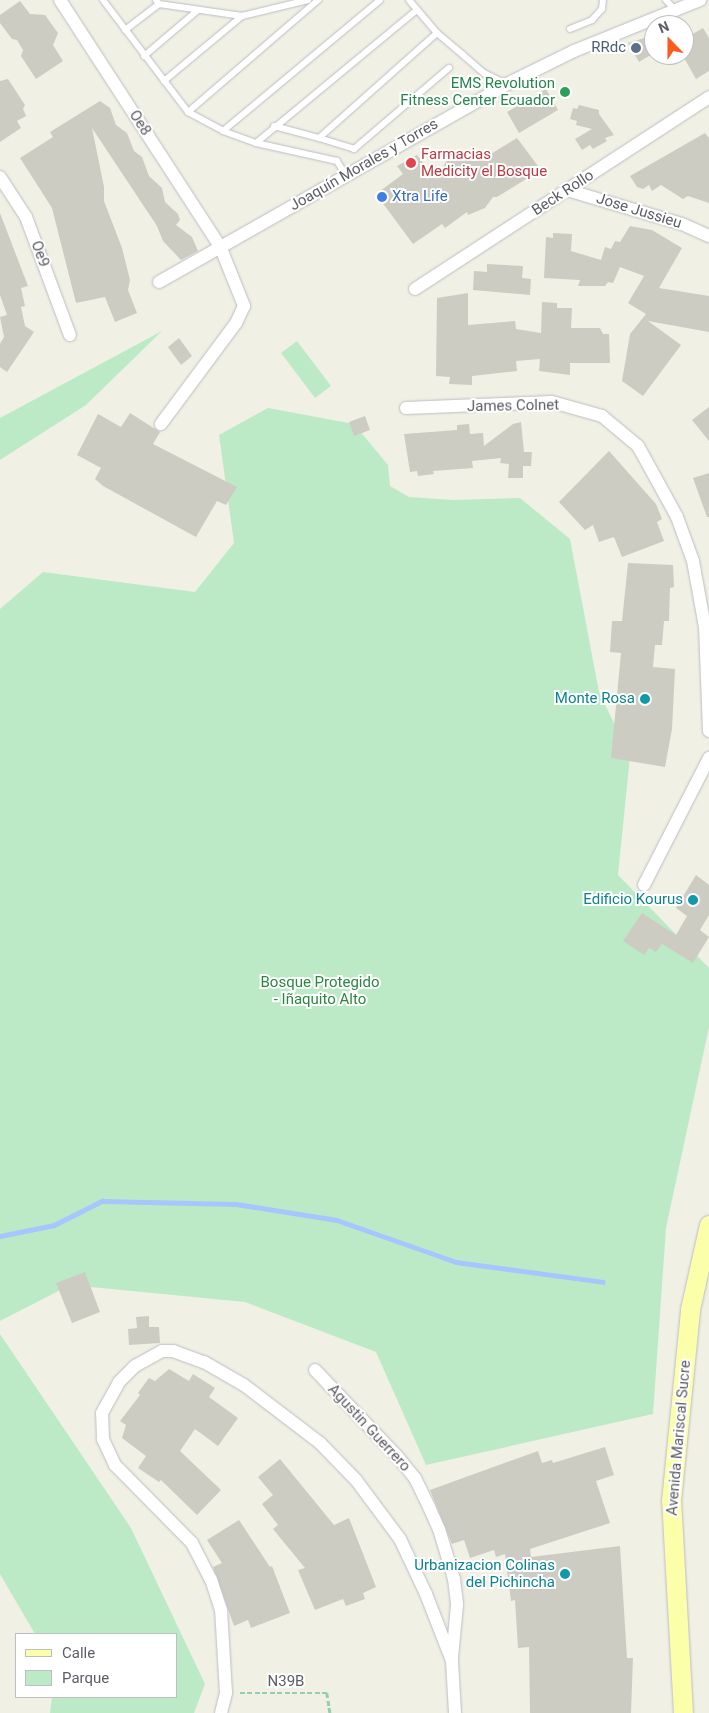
<!DOCTYPE html>
<meta charset="utf-8">
<style>
body{margin:0}
#map{position:relative;width:709px;height:1713px;overflow:hidden;background:#f0f0e4;font-family:Roboto,sans-serif}
div>[style]{position:absolute}
[style*='--x']{left:calc(var(--x)*1px);top:calc(var(--y)*1px);width:calc(var(--w)*1px);rotate:calc(var(--a)*1deg)}
.green>*{inset:0;background:#bdeac6}
.stream>*{height:4.5px;margin:-2.25px;padding:0 2.25px;transform-origin:2.25px;border-radius:2.25px;background:#a5c6ff}
.building>*{inset:0;background:#cdccc3}
.path>*{height:2.5px;margin-top:-1.25px;transform-origin:0;background:repeating-linear-gradient(90deg,#96ccb0 0 5px,transparent 0 7.5px)}
.roads{filter:drop-shadow(0 0 1px #bbbdc4) drop-shadow(0 0 1px #bbbdc4)}
.service>*{height:6px;margin:-3px;padding:0 3px;transform-origin:3px;border-radius:3px;background:#fff}
.minor>*{height:12px;margin:-6px;padding:0 6px;transform-origin:6px;border-radius:6px;background:#fff}
.primary>*{height:19px;margin:-9.5px;padding:0 9.5px;transform-origin:9.5px;border-radius:9.5px;background:#fcffaa}
.dots>*{width:14px;height:14px;translate:-50% -50%;box-sizing:border-box;border:2px solid #fff;border-radius:50%}
span{translate:-50% -50%;white-space:nowrap;text-align:center;line-height:1.15;-webkit-text-stroke:4px #fff;paint-order:stroke}
.service-label{font-size:15px;color:#4e5e75}
.right{translate:-100% -50%;text-align:right}
.leisure-label{font-size:15px;color:#27864d}
.street-label{font-size:15px;color:#5c5e66}
.health-label{font-size:15px;color:#be3a42}
.left{translate:0 -50%;text-align:left}
.shop-label{font-size:15px;color:#366cbe}
.culture-label{font-size:15px;color:#0d838f}
.park-label{font-size:15px;color:#2b8642}
.legend{position:absolute;left:15px;top:1633px;width:162px;height:65px;box-sizing:border-box;background:#fff;border:1px solid #bebfc2;margin:0;padding:6px 9px;list-style:none;font-size:15px;color:#5c5e66}
.legend li{display:flex;align-items:center;gap:10px;height:25px}
.legend b{width:25px;border:1px solid #bebfc2}
.north{position:absolute;left:644px;top:15px;width:50px;height:50px;box-sizing:border-box;background:#fff;border:1px solid #bebfc2;border-radius:50%;rotate:338deg;font-size:14px;font-weight:700;line-height:20px;text-align:center;color:#5c5e66}
.north::after{content:'';display:block;margin:auto;width:18px;height:22px;background:#fc5b1e;clip-path:polygon(50% 0,100% 100%,50% 72%,0 100%)}
</style>
<div id="map">
<div class="green">
<i style="clip-path:polygon(162px 331px,86px 405px,0 460px,0 418px)"></i>
<i style="clip-path:polygon(297px 341px,331px 386px,315px 398px,281px 353px)"></i>
<i style="clip-path:polygon(268px 408px,354px 424px,388px 465px,390px 486px,409px 497px,453px 500px,520px 498px,570px 539px,599px 692px,630px 756px,618px 875px,709px 968px,709px 1027px,666px 1228px,653px 1414px,426px 1465px,376px 1352px,245px 1302px,70px 1285px,0 1321px,0 609px,43px 572px,195px 592px,234px 543px,219px 435px)"></i>
<i style="clip-path:polygon(0 1334px,131px 1528px,205px 1684px,194px 1713px,50px 1713px,52px 1697px,176px 1697px,176px 1634px,35px 1634px,0 1574px)"></i>
</div>
<div class="stream">
<i style="--x:0;--y:1236;--w:55;--a:-11.5"></i>
<i style="--x:54;--y:1225;--w:54;--a:-26.6"></i>
<i style="--x:102;--y:1201;--w:134;--a:1.3"></i>
<i style="--x:236;--y:1204;--w:102;--a:9"></i>
<i style="--x:337;--y:1220;--w:126;--a:19.4"></i>
<i style="--x:456;--y:1262;--w:148;--a:7.7"></i>
</div>
<div class="building">
<i style="clip-path:polygon(20px 1px,30px 14px,45px 15px,58px 33px,53px 45px,63px 61px,36px 79px,21px 56px,23px 50px,17px 40px,12px 39px,0 23px,0 15px)"></i>
<i style="clip-path:polygon(703px 28px,709px 38px,709px 71px,696px 79px,684px 58px,684px 39px)"></i>
<i style="clip-path:polygon(654px 35px,654px 53px,639px 62px,628px 43px)"></i>
<i style="clip-path:polygon(8px 79px,25px 105px,23px 109px,26px 116px,17px 121px,21px 128px,0 142px,0 81px)"></i>
<i style="clip-path:polygon(546px 89px,558px 110px,519px 133px,507px 112px)"></i>
<i style="clip-path:polygon(100px 101px,110px 108px,116px 125px,127px 133px,134px 151px,142px 157px,149px 176px,162px 188px,165px 202px,178px 214px,180px 220px,176px 225px,192px 237px,198px 251px,181px 260px,163px 241px,157px 226px,92px 128px,104px 187px,104px 201px,122px 248px,130px 280px,128px 290px,137px 313px,115px 322px,105px 297px,76px 303px,52px 208px,20px 158px,53px 137px,50px 132px)"></i>
<i style="clip-path:polygon(579px 105px,599px 110px,599px 114px,614px 135px,605px 138px,607px 141px,593px 149px,590px 145px,582px 150px,575px 139px,592px 129px,576px 125px,577px 121px,570px 119px,573px 108px,577px 109px)"></i>
<i style="clip-path:polygon(705px 133px,709px 138px,709px 203px,688px 196px,683px 199px,661px 185px,652px 191px,649px 185px,643px 189px,637px 187px,630px 176px)"></i>
<i style="clip-path:polygon(517px 138px,541px 170px,497px 197px,493px 197px,485px 208px,468px 215px,467px 212px,445px 228px,442px 224px,413px 244px,376px 194px,403px 174px,397px 166px,417px 155px,436px 179px,447px 160px,454px 161px,461px 154px,466px 154px,470px 149px,481px 160px)"></i>
<i style="clip-path:polygon(0 213px,28px 286px,21px 288px,25px 306px,21px 307px,25px 326px,34px 332px,7px 372px,0 367px,0 344px,4px 337px,0 317px,7px 315px,0 295px)"></i>
<i style="clip-path:polygon(630px 226px,652px 230px,682px 248px,659px 288px,709px 296px,709px 332px,648px 321px,681px 345px,643px 396px,622px 381px,630px 334px,646px 314px,628px 303px,644px 276px,620px 267px,613px 283px,608px 282px,605px 286px,578px 286px,580px 280px,544px 278px,546px 237px,553px 238px,553px 233px,572px 234px,571px 251px,601px 260px,605px 247px,611px 249px,615px 241px,620px 242px)"></i>
<i style="clip-path:polygon(487px 264px,523px 266px,522px 278px,531px 279px,530px 295px,473px 290px,474px 271px,487px 272px)"></i>
<i style="clip-path:polygon(468px 293px,468px 325px,515px 321px,516px 329px,541px 333px,542px 302px,557px 303px,557px 308px,572px 308px,571px 328px,600px 328px,603px 334px,609px 334px,610px 363px,570px 363px,570px 375px,539px 371px,540px 359px,516px 361px,517px 371px,472px 376px,472px 385px,449px 384px,450px 377px,436px 376px,437px 298px)"></i>
<i style="clip-path:polygon(179px 338px,192px 356px,181px 365px,168px 347px)"></i>
<i style="clip-path:polygon(709px 407px,709px 441px,692px 420px)"></i>
<i style="clip-path:polygon(130px 413px,160px 432px,153px 444px,237px 487px,226px 505px,217px 501px,196px 537px,103px 486px,95px 479px,101px 468px,77px 455px,98px 414px,121px 427px)"></i>
<i style="clip-path:polygon(365px 416px,370px 430px,354px 436px,349px 422px)"></i>
<i style="clip-path:polygon(521px 422px,524px 452px,532px 452px,531px 466px,523px 466px,523px 478px,508px 478px,509px 464px,500px 463px,501px 458px,472px 461px,473px 468px,433px 471px,434px 474px,418px 476px,417px 471px,410px 472px,404px 434px,457px 430px,457px 425px,469px 424px,470px 434px,483px 433px,484px 446px,513px 424px)"></i>
<i style="clip-path:polygon(609px 451px,656px 504px,662px 519px,657px 522px,664px 541px,622px 557px,614px 537px,599px 542px,593px 525px,585px 530px,559px 502px)"></i>
<i style="clip-path:polygon(709px 473px,709px 517px,707px 517px,693px 478px)"></i>
<i style="clip-path:polygon(628px 563px,673px 565px,674px 587px,670px 588px,669px 621px,664px 621px,662px 645px,655px 645px,653px 667px,675px 669px,672px 729px,665px 767px,611px 758px,621px 653px,610px 652px,612px 621px,622px 621px)"></i>
<i style="clip-path:polygon(696px 875px,709px 885px,709px 915px,700px 930px,709px 937px,693px 963px,662px 944px,656px 952px,649px 948px,644px 955px,623px 941px,642px 913px,676px 935px,687px 916px,676px 908px)"></i>
<i style="clip-path:polygon(85px 1272px,100px 1312px,72px 1323px,56px 1283px)"></i>
<i style="clip-path:polygon(149px 1316px,149px 1327px,159px 1327px,160px 1343px,129px 1345px,128px 1329px,137px 1328px,136px 1317px)"></i>
<i style="clip-path:polygon(169px 1369px,189px 1381px,193px 1374px,215px 1388px,209px 1397px,238px 1418px,218px 1446px,195px 1429px,180px 1451px,221px 1490px,197px 1515px,161px 1480px,159px 1482px,138px 1468px,146px 1456px,122px 1438px,126px 1425px,120px 1421px,140px 1395px,138px 1393px,149px 1378px,155px 1381px)"></i>
<i style="clip-path:polygon(605px 1447px,614px 1475px,596px 1481px,610px 1523px,530px 1549px,531px 1557px,620px 1546px,627px 1658px,633px 1658px,631px 1713px,530px 1713px,529px 1647px,518px 1648px,515px 1600px,511px 1601px,505px 1554px,496px 1557px,494px 1550px,470px 1558px,464px 1540px,452px 1544px,430px 1490px,538px 1451px,542px 1463px,552px 1460px,553px 1463px)"></i>
<i style="clip-path:polygon(280px 1459px,334px 1525px,349px 1518px,376px 1587px,363px 1593px,365px 1599px,346px 1606px,343px 1599px,315px 1610px,298px 1570px,305px 1568px,273px 1529px,278px 1525px,262px 1504px,273px 1495px,258px 1477px)"></i>
<i style="clip-path:polygon(239px 1520px,270px 1567px,272px 1566px,290px 1613px,251px 1628px,248px 1620px,234px 1626px,213px 1567px,222px 1563px,207px 1540px)"></i>
</div>
<div class="path">
<i style="--x:240;--y:1693;--w:87;--a:0"></i>
<i style="--x:327;--y:1693;--w:20;--a:81"></i>
</div>
<div class="roads">
<div class="service">
<i style="--x:103;--y:0;--w:141;--a:52.8"></i>
<i style="--x:188;--y:112;--w:40;--a:28"></i>
<i style="--x:223;--y:131;--w:35;--a:20"></i>
<i style="--x:256;--y:143;--w:83;--a:12.5"></i>
<i style="--x:337;--y:161;--w:17;--a:59"></i>
<i style="--x:156;--y:0;--w:5;--a:53"></i>
<i style="--x:159;--y:4;--w:84;--a:8.2"></i>
<i style="--x:242;--y:16;--w:68;--a:-13.6"></i>
<i style="--x:409;--y:0;--w:43;--a:49.7"></i>
<i style="--x:437;--y:33;--w:34;--a:40"></i>
<i style="--x:463;--y:55;--w:28;--a:41"></i>
<i style="--x:484;--y:73;--w:25;--a:26"></i>
<i style="--x:666;--y:0;--w:13;--a:48"></i>
<i style="--x:570;--y:29;--w:24;--a:-22"></i>
<i style="--x:592;--y:20;--w:15;--a:-48"></i>
<i style="--x:602;--y:9;--w:9;--a:-84"></i>
<i style="--x:125;--y:30;--w:43;--a:-37.4"></i>
<i style="--x:144;--y:56;--w:71;--a:-40.4"></i>
<i style="--x:164;--y:81;--w:102;--a:-39.8"></i>
<i style="--x:188;--y:112;--w:172;--a:-40.7"></i>
<i style="--x:274;--y:126;--w:47;--a:14.9"></i>
<i style="--x:319;--y:138;--w:158;--a:-41.7"></i>
<i style="--x:223;--y:131;--w:204;--a:-39.8"></i>
<i style="--x:319;--y:138;--w:37;--a:17"></i>
<i style="--x:354;--y:149;--w:125;--a:-40.5"></i>
<i style="--x:256;--y:143;--w:209;--a:-39.6"></i>
</div>
<div class="minor">
<i style="--x:60;--y:0;--w:293;--a:57"></i>
<i style="--x:220;--y:246;--w:65;--a:68.2"></i>
<i style="--x:244;--y:306;--w:19;--a:115"></i>
<i style="--x:236;--y:323;--w:126;--a:126.6"></i>
<i style="--x:0;--y:177;--w:48;--a:57"></i>
<i style="--x:26;--y:217;--w:126;--a:69.6"></i>
<i style="--x:567;--y:190;--w:120;--a:16.5"></i>
<i style="--x:682;--y:224;--w:30;--a:24"></i>
<i style="--x:159;--y:282;--w:400;--a:-29.6"></i>
<i style="--x:507;--y:84;--w:75;--a:-26.2"></i>
<i style="--x:574;--y:51;--w:136;--a:-22"></i>
<i style="--x:415;--y:289;--w:351;--a:-33.1"></i>
<i style="--x:406;--y:408;--w:146;--a:-2.4"></i>
<i style="--x:552;--y:402;--w:52;--a:15.6"></i>
<i style="--x:602;--y:416;--w:47;--a:39.8"></i>
<i style="--x:638;--y:446;--w:81;--a:61.2"></i>
<i style="--x:677;--y:517;--w:47;--a:70"></i>
<i style="--x:693;--y:561;--w:67;--a:79.7"></i>
<i style="--x:705;--y:627;--w:104;--a:87.8"></i>
<i style="--x:644;--y:885;--w:143;--a:-62.9"></i>
<i style="--x:315;--y:1370;--w:119;--a:46.4"></i>
<i style="--x:397;--y:1456;--w:28;--a:51"></i>
<i style="--x:415;--y:1478;--w:32;--a:64"></i>
<i style="--x:429;--y:1507;--w:24;--a:66"></i>
<i style="--x:439;--y:1529;--w:52;--a:73.3"></i>
<i style="--x:454;--y:1579;--w:26;--a:83"></i>
<i style="--x:457;--y:1605;--w:53;--a:95.4"></i>
<i style="--x:221;--y:1713;--w:21;--a:-76"></i>
<i style="--x:226;--y:1693;--w:83;--a:-93.4"></i>
<i style="--x:221;--y:1610;--w:32;--a:-108"></i>
<i style="--x:211;--y:1580;--w:42;--a:-117.2"></i>
<i style="--x:192;--y:1543;--w:110;--a:-134.6"></i>
<i style="--x:115;--y:1465;--w:29;--a:-115"></i>
<i style="--x:103;--y:1439;--w:26;--a:-92"></i>
<i style="--x:102;--y:1413;--w:35;--a:-61"></i>
<i style="--x:119;--y:1382;--w:23;--a:-45"></i>
<i style="--x:135;--y:1366;--w:31;--a:-29"></i>
<i style="--x:162;--y:1351;--w:11;--a:0"></i>
<i style="--x:173;--y:1351;--w:33;--a:20"></i>
<i style="--x:204;--y:1362;--w:46;--a:29.9"></i>
<i style="--x:244;--y:1385;--w:96;--a:37.3"></i>
<i style="--x:320;--y:1443;--w:52;--a:45.8"></i>
<i style="--x:356;--y:1480;--w:74;--a:53.3"></i>
<i style="--x:400;--y:1539;--w:61;--a:64.7"></i>
<i style="--x:426;--y:1594;--w:72;--a:68.8"></i>
<i style="--x:452;--y:1661;--w:52;--a:86.7"></i>
</div>
<div class="primary">
<i style="--x:683;--y:1713;--w:212;--a:-93.2"></i>
<i style="--x:671;--y:1501;--w:193;--a:-84.3"></i>
<i style="--x:690;--y:1309;--w:86;--a:-77.3"></i>
</div>
</div>
<div class="dots">
<i style="left:636px;top:48px;background:#5c6f8a"></i>
<i style="left:565px;top:92px;background:#2e9e5b"></i>
<i style="left:411px;top:163px;background:#e0444e"></i>
<i style="left:382px;top:197px;background:#3f7fe0"></i>
<i style="left:645px;top:699px;background:#0f9aa8"></i>
<i style="left:693px;top:900px;background:#0f9aa8"></i>
<i style="left:565px;top:1574px;background:#0f9aa8"></i>
</div>
<div class="service-label">
<span class="right" style="left:626px;top:48px">RRdc</span>
</div>
<div class="leisure-label">
<span class="right" style="left:555px;top:92px">EMS Revolution<br>Fitness Center Ecuador</span>
</div>
<div class="street-label">
<span style="left:140px;top:123px;rotate:57deg">Oe8</span>
<span style="left:364px;top:165px;rotate:-30deg">Joaquín Morales y Torres</span>
<span style="left:563px;top:193px;rotate:-33deg">Beck Rollo</span>
<span style="left:639px;top:211px;rotate:17deg">Jose Jussieu</span>
<span style="left:40px;top:254px;rotate:70deg">Oe9</span>
<span style="left:513px;top:406px;rotate:-1deg">James Colnet</span>
<span style="left:369px;top:1428px;rotate:47deg">Agustin Guerrero</span>
<span style="left:679px;top:1438px;rotate:-85deg">Avenida Mariscal Sucre</span>
<span style="left:286px;top:1682px">N39B</span>
</div>
<div class="health-label">
<span class="left" style="left:421px;top:163px">Farmacias<br>Medicity el Bosque</span>
</div>
<div class="shop-label">
<span class="left" style="left:392px;top:197px">Xtra Life</span>
</div>
<div class="culture-label">
<span class="right" style="left:635px;top:699px">Monte Rosa</span>
<span class="right" style="left:683px;top:900px">Edificio Kourus</span>
<span class="right" style="left:555px;top:1574px">Urbanizacion Colinas<br>del Pichincha</span>
</div>
<div class="park-label">
<span style="left:320px;top:991px">Bosque Protegido<br>- Iñaquito Alto</span>
</div>
<ul class="legend">
<li><b style="height:6px;background:#fcffaa"></b>Calle</li>
<li><b style="height:14px;background:#bdeac6"></b>Parque</li>
</ul>
<div class="north">N</div>
</div>
